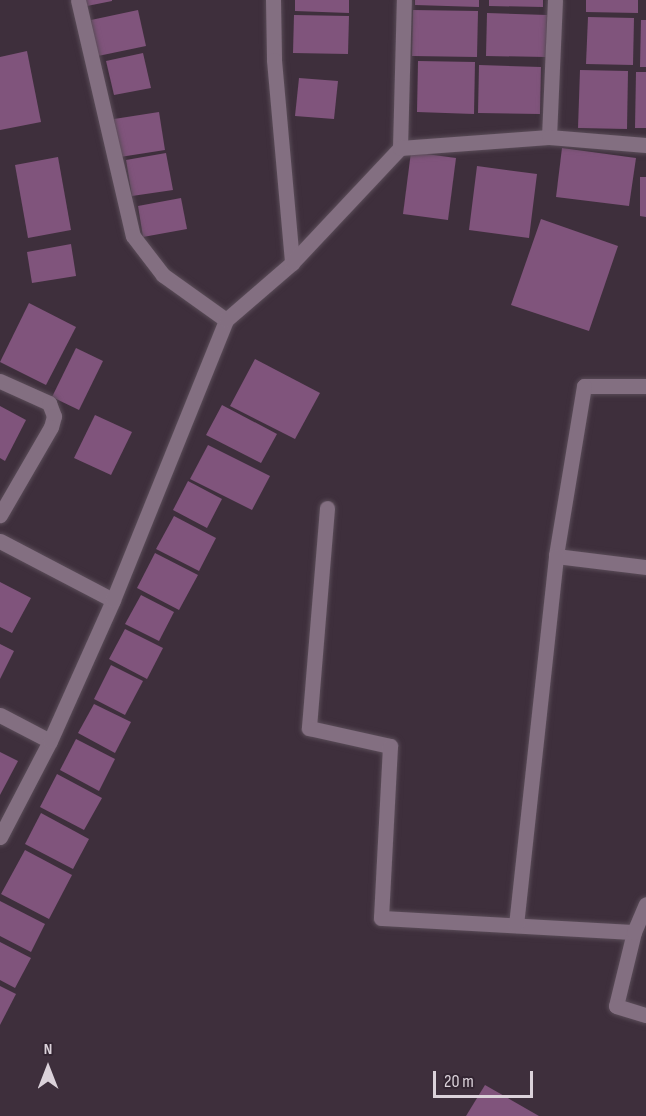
<!DOCTYPE html>
<style>
body{margin:0}
#map{position:relative;width:646px;height:1116px;overflow:hidden;background:#3e2f3c;font-family:"Sofia Sans Condensed",sans-serif}
div>[style]{position:absolute}
[style*='--x']{left:calc(var(--x)*1px);top:calc(var(--y)*1px);width:calc(var(--w)*1px);rotate:calc(var(--a)*1deg)}
.building>*{inset:0;background:#80547c}
.roads{filter:drop-shadow(0 0 2px #5a4c58) drop-shadow(0 0 2px #5a4c58)}
.minor>*{height:15px;margin:-7.5px;padding:0 7.5px;transform-origin:7.5px;border-radius:7.5px;background:#836f81}
span{translate:-50% -50%;white-space:nowrap;text-align:center;line-height:1.15;-webkit-text-stroke:6px #332532;paint-order:stroke}
.north{position:absolute;left:18px;top:1038px;width:60px;height:60px;-webkit-text-stroke:4px #332532;paint-order:stroke;rotate:0deg;font-size:16px;font-weight:700;line-height:24px;text-align:center;color:#dbd2da}
.north::after{content:'';display:block;margin:auto;width:21px;height:27px;background:#dbd2da;clip-path:polygon(50% 0,100% 100%,50% 72%,0 100%)}
.scale{position:absolute;left:433px;top:1071px;width:100px;height:27px;box-sizing:border-box;border:3px solid #dbd2da;border-top:0;padding-left:8px;font-size:18px;line-height:21px;white-space:nowrap;color:#dbd2da;-webkit-text-stroke:4px #332532;paint-order:stroke}
</style>
<div id="map">
<div class="building">
<i style="clip-path:polygon(86px 0,112px 0,112px 1px,87px 6px)"></i>
<i style="clip-path:polygon(295px 0,349px 0,349px 13px,295px 11px)"></i>
<i style="clip-path:polygon(415px 0,479px 0,479px 7px,415px 5px)"></i>
<i style="clip-path:polygon(489px 0,543px 0,543px 7px,489px 6px)"></i>
<i style="clip-path:polygon(586px 0,638px 0,638px 13px,586px 12px)"></i>
<i style="clip-path:polygon(138px 10px,146px 46px,98px 56px,91px 20px)"></i>
<i style="clip-path:polygon(413px 10px,478px 11px,477px 57px,412px 56px)"></i>
<i style="clip-path:polygon(487px 13px,547px 15px,546px 57px,486px 56px)"></i>
<i style="clip-path:polygon(294px 15px,349px 16px,348px 54px,293px 53px)"></i>
<i style="clip-path:polygon(588px 17px,634px 18px,633px 65px,586px 64px)"></i>
<i style="clip-path:polygon(641px 20px,646px 20px,646px 67px,640px 67px)"></i>
<i style="clip-path:polygon(27px 51px,41px 122px,0 130px,0 57px)"></i>
<i style="clip-path:polygon(143px 53px,151px 88px,114px 95px,106px 61px)"></i>
<i style="clip-path:polygon(418px 61px,475px 62px,474px 114px,417px 112px)"></i>
<i style="clip-path:polygon(479px 65px,541px 67px,540px 114px,478px 113px)"></i>
<i style="clip-path:polygon(580px 70px,628px 71px,627px 129px,578px 128px)"></i>
<i style="clip-path:polygon(636px 72px,646px 72px,646px 128px,635px 128px)"></i>
<i style="clip-path:polygon(299px 78px,338px 81px,334px 119px,295px 116px)"></i>
<i style="clip-path:polygon(159px 112px,165px 150px,120px 157px,114px 119px)"></i>
<i style="clip-path:polygon(562px 148px,636px 158px,629px 206px,556px 197px)"></i>
<i style="clip-path:polygon(411px 152px,456px 158px,448px 220px,403px 214px)"></i>
<i style="clip-path:polygon(166px 153px,173px 190px,132px 196px,126px 160px)"></i>
<i style="clip-path:polygon(58px 157px,71px 230px,28px 238px,15px 165px)"></i>
<i style="clip-path:polygon(477px 166px,537px 174px,529px 238px,469px 230px)"></i>
<i style="clip-path:polygon(640px 177px,646px 177px,646px 217px,640px 216px)"></i>
<i style="clip-path:polygon(181px 198px,187px 229px,143px 237px,138px 206px)"></i>
<i style="clip-path:polygon(541px 219px,618px 246px,589px 331px,511px 305px)"></i>
<i style="clip-path:polygon(71px 244px,76px 276px,32px 283px,27px 252px)"></i>
<i style="clip-path:polygon(29px 303px,76px 327px,46px 385px,0 362px)"></i>
<i style="clip-path:polygon(76px 348px,103px 361px,79px 410px,52px 397px)"></i>
<i style="clip-path:polygon(255px 359px,320px 393px,295px 439px,230px 406px)"></i>
<i style="clip-path:polygon(222px 405px,277px 434px,261px 463px,206px 435px)"></i>
<i style="clip-path:polygon(0 406px,26px 420px,5px 461px,0 458px)"></i>
<i style="clip-path:polygon(95px 415px,132px 432px,111px 475px,74px 458px)"></i>
<i style="clip-path:polygon(208px 445px,270px 476px,252px 510px,190px 479px)"></i>
<i style="clip-path:polygon(188px 481px,222px 499px,207px 528px,173px 510px)"></i>
<i style="clip-path:polygon(174px 516px,216px 538px,199px 571px,156px 549px)"></i>
<i style="clip-path:polygon(155px 553px,198px 575px,179px 610px,137px 588px)"></i>
<i style="clip-path:polygon(0 582px,31px 598px,12px 633px,0 627px)"></i>
<i style="clip-path:polygon(141px 595px,174px 612px,159px 641px,125px 624px)"></i>
<i style="clip-path:polygon(125px 629px,163px 648px,147px 679px,109px 659px)"></i>
<i style="clip-path:polygon(0 644px,14px 651px,0 679px)"></i>
<i style="clip-path:polygon(111px 665px,143px 681px,125px 715px,94px 699px)"></i>
<i style="clip-path:polygon(94px 704px,131px 722px,115px 753px,78px 733px)"></i>
<i style="clip-path:polygon(76px 739px,115px 759px,99px 791px,60px 770px)"></i>
<i style="clip-path:polygon(0 752px,18px 761px,0 795px)"></i>
<i style="clip-path:polygon(57px 774px,102px 798px,84px 830px,40px 807px)"></i>
<i style="clip-path:polygon(41px 813px,89px 839px,73px 869px,25px 844px)"></i>
<i style="clip-path:polygon(25px 850px,72px 875px,49px 919px,1px 894px)"></i>
<i style="clip-path:polygon(0 901px,45px 924px,31px 952px,0 936px)"></i>
<i style="clip-path:polygon(0 942px,31px 958px,15px 988px,0 980px)"></i>
<i style="clip-path:polygon(0 986px,16px 994px,0 1025px)"></i>
<i style="clip-path:polygon(485px 1085px,539px 1116px,466px 1116px)"></i>
</div>
<div class="roads">
<div class="minor">
<i style="--x:78;--y:0;--w:242;--a:76.9"></i>
<i style="--x:133;--y:236;--w:49;--a:52.4"></i>
<i style="--x:163;--y:275;--w:77;--a:35.5"></i>
<i style="--x:273;--y:0;--w:60;--a:89"></i>
<i style="--x:274;--y:60;--w:204;--a:84.9"></i>
<i style="--x:549;--y:137;--w:137;--a:-87.5"></i>
<i style="--x:400;--y:148;--w:148;--a:-88.5"></i>
<i style="--x:0;--y:381;--w:54;--a:24.2"></i>
<i style="--x:49;--y:403;--w:14;--a:69"></i>
<i style="--x:54;--y:416;--w:11;--a:105"></i>
<i style="--x:51;--y:427;--w:102;--a:120.1"></i>
<i style="--x:646;--y:386;--w:62;--a:180"></i>
<i style="--x:584;--y:386;--w:172;--a:99.4"></i>
<i style="--x:556;--y:556;--w:91;--a:7"></i>
<i style="--x:327;--y:508;--w:221;--a:94.7"></i>
<i style="--x:309;--y:728;--w:83;--a:12.5"></i>
<i style="--x:390;--y:746;--w:172;--a:93"></i>
<i style="--x:381;--y:918;--w:253;--a:3.2"></i>
<i style="--x:634;--y:932;--w:76;--a:103.7"></i>
<i style="--x:616;--y:1006;--w:31;--a:17"></i>
<i style="--x:0;--y:541;--w:127;--a:27.6"></i>
<i style="--x:0;--y:715;--w:56;--a:27.5"></i>
<i style="--x:0;--y:837;--w:108;--a:-62.5"></i>
<i style="--x:50;--y:741;--w:154;--a:-65.9"></i>
<i style="--x:113;--y:600;--w:302;--a:-68"></i>
<i style="--x:226;--y:320;--w:87;--a:-40.8"></i>
<i style="--x:292;--y:263;--w:158;--a:-46.8"></i>
<i style="--x:400;--y:148;--w:149;--a:-4.2"></i>
<i style="--x:549;--y:137;--w:97;--a:4.7"></i>
<i style="--x:516;--y:925;--w:371;--a:-83.8"></i>
<i style="--x:634;--y:932;--w:30;--a:-67"></i>
</div>
</div>
<div class="north">N</div>
<div class="scale">20 m</div>
</div>
